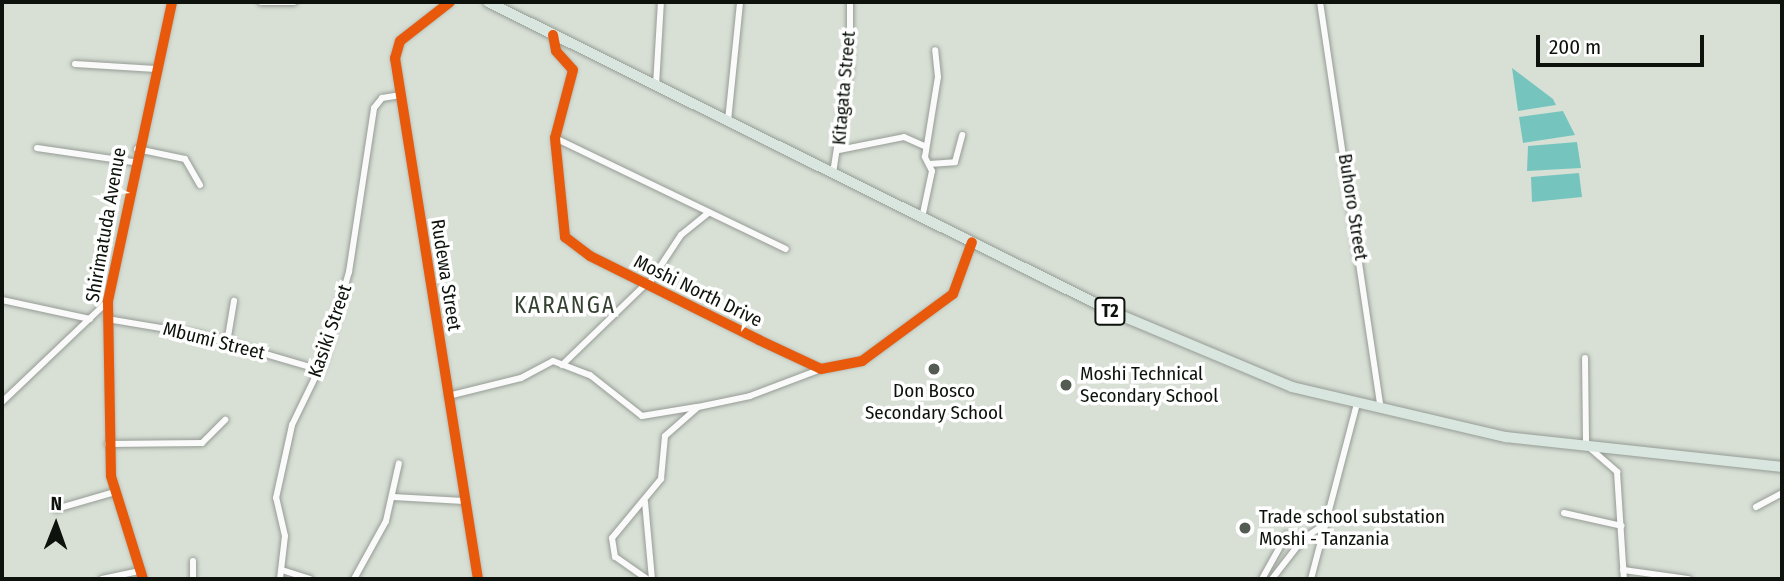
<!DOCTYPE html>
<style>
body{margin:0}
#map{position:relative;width:1784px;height:581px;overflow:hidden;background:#d8e0d6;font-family:"Fira Sans Condensed",sans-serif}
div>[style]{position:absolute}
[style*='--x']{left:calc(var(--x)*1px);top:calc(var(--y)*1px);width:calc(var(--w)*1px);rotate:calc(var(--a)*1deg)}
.water>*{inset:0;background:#75c5be}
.roads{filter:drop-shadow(0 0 2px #969c95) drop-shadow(0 0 2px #969c95)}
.minor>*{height:6px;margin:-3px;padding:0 3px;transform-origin:3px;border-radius:3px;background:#f9faf9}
.trunk>*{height:10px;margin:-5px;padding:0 5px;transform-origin:5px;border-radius:5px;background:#d8e6df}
.cycleway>*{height:10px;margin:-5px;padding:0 5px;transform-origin:5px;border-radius:5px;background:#e8590c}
.dots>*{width:19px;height:19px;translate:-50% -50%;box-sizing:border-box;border:4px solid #fff;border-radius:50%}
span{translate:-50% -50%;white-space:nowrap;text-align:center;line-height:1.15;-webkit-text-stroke:7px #fff;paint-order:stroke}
.shield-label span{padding:2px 5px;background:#fff;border:2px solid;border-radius:5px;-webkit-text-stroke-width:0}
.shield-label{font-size:18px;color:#0d130c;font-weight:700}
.street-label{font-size:19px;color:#0d130c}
.poi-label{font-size:19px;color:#0d130c}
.left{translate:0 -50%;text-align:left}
.quarter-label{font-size:23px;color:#354231;letter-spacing:2px}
.frame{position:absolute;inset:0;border:4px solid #0d130c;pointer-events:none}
.north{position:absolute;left:21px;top:490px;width:70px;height:70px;-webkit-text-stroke:5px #fff;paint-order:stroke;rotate:1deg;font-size:19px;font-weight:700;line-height:28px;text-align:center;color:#0d130c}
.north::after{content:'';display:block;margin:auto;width:24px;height:32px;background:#0d130c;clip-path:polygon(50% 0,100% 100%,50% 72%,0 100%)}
.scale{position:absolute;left:1536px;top:35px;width:168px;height:32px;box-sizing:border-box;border:4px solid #0d130c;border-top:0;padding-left:9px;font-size:21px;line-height:24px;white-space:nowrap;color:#0d130c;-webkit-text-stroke:5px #fff;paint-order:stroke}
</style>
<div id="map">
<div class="water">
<i style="clip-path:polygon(1512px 68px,1553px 99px,1556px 105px,1518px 111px)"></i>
<i style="clip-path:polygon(1563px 111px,1575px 135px,1523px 143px,1519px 117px)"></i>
<i style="clip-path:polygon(1577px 142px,1581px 168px,1527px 171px,1528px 146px)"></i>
<i style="clip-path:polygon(1579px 173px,1582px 197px,1532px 202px,1531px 177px)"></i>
</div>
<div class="roads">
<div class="minor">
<i style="--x:261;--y:2;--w:33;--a:0"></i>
<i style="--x:450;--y:2;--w:63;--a:142"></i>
<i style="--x:400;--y:41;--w:18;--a:106"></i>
<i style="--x:395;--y:58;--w:528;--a:80.95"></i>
<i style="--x:1320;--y:2;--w:411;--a:81.5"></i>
<i style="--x:553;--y:35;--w:16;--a:79"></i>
<i style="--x:556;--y:51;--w:25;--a:48"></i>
<i style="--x:573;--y:70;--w:70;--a:104.8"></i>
<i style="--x:555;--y:138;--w:100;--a:84.2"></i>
<i style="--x:565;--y:237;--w:31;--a:37"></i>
<i style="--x:590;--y:256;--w:189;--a:26.4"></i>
<i style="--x:759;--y:340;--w:68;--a:25.1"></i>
<i style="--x:821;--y:369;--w:42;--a:-11"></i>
<i style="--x:862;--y:361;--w:113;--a:-36.4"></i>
<i style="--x:953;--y:294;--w:55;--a:-69.9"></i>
<i style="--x:75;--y:64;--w:81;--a:3.5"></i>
<i style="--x:656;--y:85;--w:83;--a:-86.6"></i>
<i style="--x:728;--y:121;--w:120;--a:-84.2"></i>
<i style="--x:555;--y:138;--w:256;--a:25.7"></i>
<i style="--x:37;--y:148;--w:97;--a:8.3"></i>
<i style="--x:137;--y:149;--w:49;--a:11.8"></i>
<i style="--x:185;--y:159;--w:30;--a:60"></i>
<i style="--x:839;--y:150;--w:66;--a:-11.3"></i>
<i style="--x:904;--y:137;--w:24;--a:24"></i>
<i style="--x:929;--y:164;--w:26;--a:-4"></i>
<i style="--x:955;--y:162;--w:28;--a:-75"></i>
<i style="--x:833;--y:173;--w:108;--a:-81"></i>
<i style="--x:850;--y:66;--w:64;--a:-90"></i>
<i style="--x:922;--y:218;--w:48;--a:-78"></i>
<i style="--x:932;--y:171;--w:16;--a:-117"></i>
<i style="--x:925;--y:157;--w:81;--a:-80.8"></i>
<i style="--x:938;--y:77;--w:27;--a:-96"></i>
<i style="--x:648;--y:285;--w:60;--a:-56.6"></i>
<i style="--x:681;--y:235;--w:36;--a:-39"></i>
<i style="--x:2;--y:300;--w:90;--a:12.2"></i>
<i style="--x:107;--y:319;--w:91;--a:9.5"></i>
<i style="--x:197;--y:334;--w:128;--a:16.3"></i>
<i style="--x:227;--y:343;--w:43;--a:-80.5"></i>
<i style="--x:1585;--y:358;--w:88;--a:89.3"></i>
<i style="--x:562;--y:365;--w:117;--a:-44"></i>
<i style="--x:448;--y:396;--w:75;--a:-13.9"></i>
<i style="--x:521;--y:378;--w:36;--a:-28"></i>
<i style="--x:553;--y:361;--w:40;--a:21"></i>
<i style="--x:590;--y:375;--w:66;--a:38.3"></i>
<i style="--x:642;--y:416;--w:55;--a:-9.5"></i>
<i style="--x:2;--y:402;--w:146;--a:-43.6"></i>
<i style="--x:108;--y:444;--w:94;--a:-0.6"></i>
<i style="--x:202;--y:443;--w:33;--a:-45"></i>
<i style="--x:1591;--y:449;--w:35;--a:41"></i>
<i style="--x:1617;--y:472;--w:107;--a:86.3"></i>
<i style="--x:393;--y:497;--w:71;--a:3.2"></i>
<i style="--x:645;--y:502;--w:77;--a:84.8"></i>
<i style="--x:1756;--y:507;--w:30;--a:-28"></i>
<i style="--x:56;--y:509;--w:61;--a:-16.1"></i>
<i style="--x:1564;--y:513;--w:59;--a:12.6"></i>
<i style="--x:282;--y:570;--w:29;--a:18"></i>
<i style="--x:1623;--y:570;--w:66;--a:7.9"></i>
<i style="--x:102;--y:579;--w:40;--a:-12"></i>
<i style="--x:143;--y:579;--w:108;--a:-107.3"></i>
<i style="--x:111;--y:476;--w:175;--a:-91"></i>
<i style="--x:108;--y:301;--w:306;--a:-77.9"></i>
<i style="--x:193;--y:579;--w:18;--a:-90"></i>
<i style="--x:280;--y:579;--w:43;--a:-83.4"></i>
<i style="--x:285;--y:536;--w:39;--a:-103"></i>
<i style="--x:276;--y:498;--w:75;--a:-77.6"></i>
<i style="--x:292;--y:425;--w:73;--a:-64.1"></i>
<i style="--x:324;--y:359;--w:91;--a:-74"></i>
<i style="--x:349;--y:272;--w:166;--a:-81.3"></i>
<i style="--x:374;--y:108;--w:13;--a:-51"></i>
<i style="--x:382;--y:98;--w:19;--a:-9"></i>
<i style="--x:354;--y:579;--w:66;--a:-61.1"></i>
<i style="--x:386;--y:521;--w:59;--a:-77.4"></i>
<i style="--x:647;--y:579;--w:39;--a:-145"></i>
<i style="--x:615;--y:557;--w:19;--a:-99"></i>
<i style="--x:612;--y:538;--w:77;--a:-50.3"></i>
<i style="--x:661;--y:479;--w:43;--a:-84.7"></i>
<i style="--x:665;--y:436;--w:44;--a:-41.3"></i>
<i style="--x:698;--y:407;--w:53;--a:-11.9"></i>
<i style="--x:750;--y:396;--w:76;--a:-20.8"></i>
<i style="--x:1262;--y:579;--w:51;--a:-60.9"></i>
<i style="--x:1272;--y:579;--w:51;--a:-52.2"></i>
<i style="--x:1303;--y:539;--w:29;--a:-34"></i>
<i style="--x:1311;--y:579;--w:178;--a:-75.3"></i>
</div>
<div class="trunk">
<i style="--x:488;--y:2;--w:698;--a:26.38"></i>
<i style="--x:1113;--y:312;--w:194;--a:22.7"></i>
<i style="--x:1292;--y:387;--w:220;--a:13.2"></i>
<i style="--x:1506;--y:437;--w:278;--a:6.2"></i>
</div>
</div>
<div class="cycleway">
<i style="--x:450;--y:2;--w:63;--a:142"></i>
<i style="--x:400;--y:41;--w:18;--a:106"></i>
<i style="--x:395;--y:58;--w:528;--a:80.95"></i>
<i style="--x:553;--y:35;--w:16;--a:79"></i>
<i style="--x:556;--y:51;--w:25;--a:48"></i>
<i style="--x:573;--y:70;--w:70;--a:104.8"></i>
<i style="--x:555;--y:138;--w:100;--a:84.2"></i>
<i style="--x:565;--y:237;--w:31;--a:37"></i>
<i style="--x:590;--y:256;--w:189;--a:26.4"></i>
<i style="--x:759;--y:340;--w:68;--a:25.1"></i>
<i style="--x:821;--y:369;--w:42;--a:-11"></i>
<i style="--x:862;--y:361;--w:113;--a:-36.4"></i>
<i style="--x:953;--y:294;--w:55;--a:-69.9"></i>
<i style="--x:143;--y:579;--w:108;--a:-107.3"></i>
<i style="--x:111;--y:476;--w:175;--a:-91"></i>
<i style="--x:108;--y:301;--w:306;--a:-77.9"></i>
</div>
<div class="dots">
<i style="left:934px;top:369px;background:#545b53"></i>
<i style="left:1066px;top:385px;background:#545b53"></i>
<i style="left:1245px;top:528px;background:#545b53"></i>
</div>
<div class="shield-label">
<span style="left:1110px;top:311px">T2</span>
</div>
<div class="street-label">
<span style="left:844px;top:88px;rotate:-85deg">Kitagata Street</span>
<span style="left:1353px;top:207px;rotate:81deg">Buhoro Street</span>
<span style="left:106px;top:225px;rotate:-80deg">Shirimatuda Avenue</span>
<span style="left:446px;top:275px;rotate:81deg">Rudewa Street</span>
<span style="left:698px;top:291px;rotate:26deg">Moshi North Drive</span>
<span style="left:330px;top:331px;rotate:-71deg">Kasiki Street</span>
<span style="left:214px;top:341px;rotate:14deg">Mbumi Street</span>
</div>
<div class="poi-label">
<span class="left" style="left:1080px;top:385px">Moshi Technical<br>Secondary School</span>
<span style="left:934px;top:402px">Don Bosco<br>Secondary School</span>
<span class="left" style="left:1259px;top:528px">Trade school substation<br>Moshi - Tanzania</span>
</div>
<div class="quarter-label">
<span style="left:565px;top:305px">KARANGA</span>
</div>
<div class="frame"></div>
<div class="north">N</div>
<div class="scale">200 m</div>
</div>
